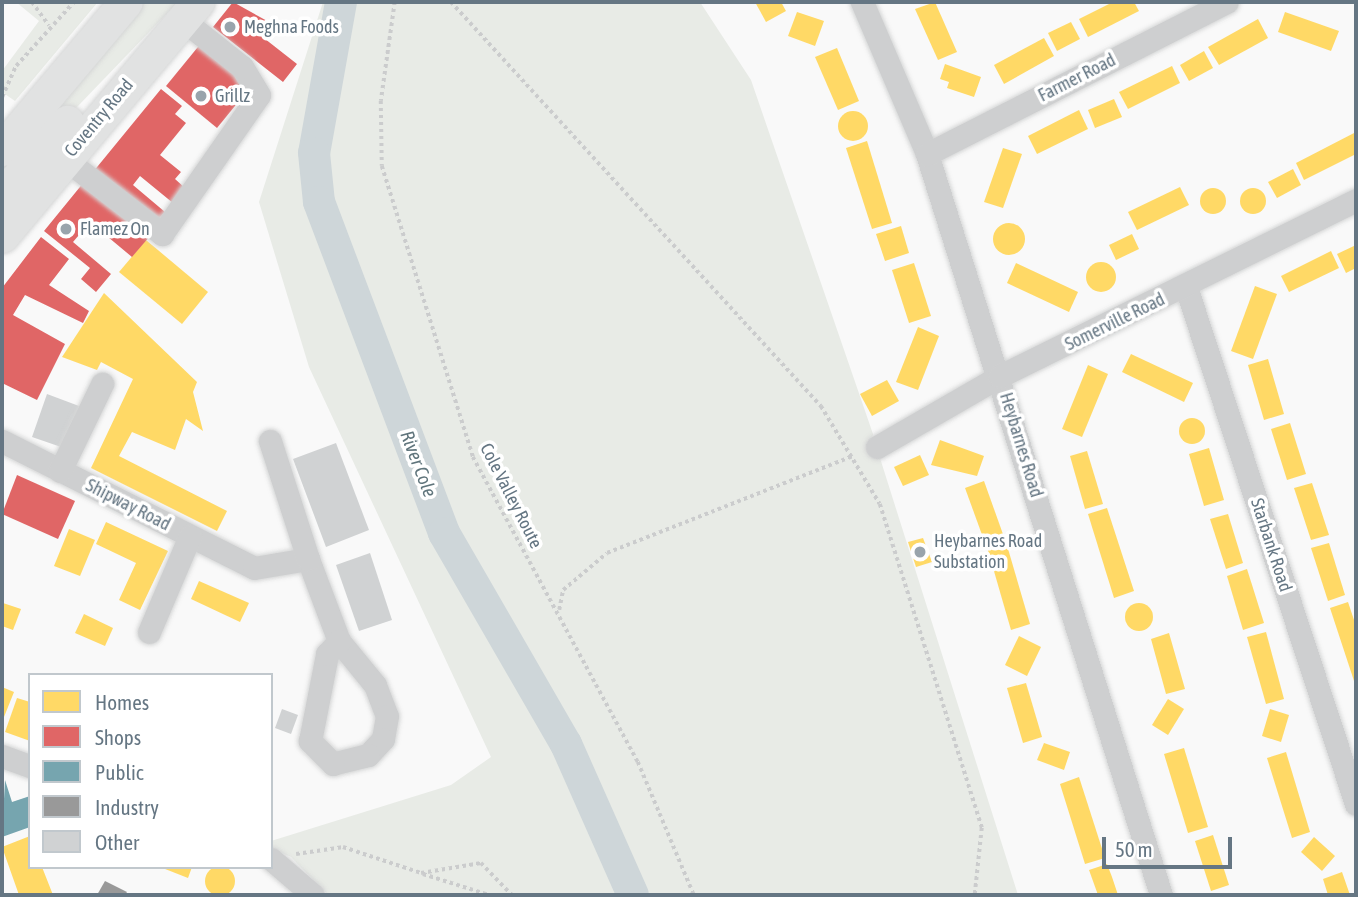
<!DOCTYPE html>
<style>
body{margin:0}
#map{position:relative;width:1358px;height:897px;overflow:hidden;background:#f9f9f9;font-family:"Asap Condensed",sans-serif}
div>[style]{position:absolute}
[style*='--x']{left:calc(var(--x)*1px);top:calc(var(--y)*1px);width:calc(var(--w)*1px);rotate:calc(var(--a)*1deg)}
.green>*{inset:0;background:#e8ebe6}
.homes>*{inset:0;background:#ffd966}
.round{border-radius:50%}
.shops>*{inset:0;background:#e06666}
.public>*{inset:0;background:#76a5af}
.industry>*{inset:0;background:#999}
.river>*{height:32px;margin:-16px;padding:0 16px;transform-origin:16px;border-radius:16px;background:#ced6d9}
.building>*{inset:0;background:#d0d2d3}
.path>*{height:3.5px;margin-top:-1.75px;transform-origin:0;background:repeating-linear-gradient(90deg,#cbcccd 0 3.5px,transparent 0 7px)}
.roads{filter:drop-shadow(0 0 2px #d5d6d6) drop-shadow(0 0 2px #d5d6d6)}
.minor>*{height:23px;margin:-11.5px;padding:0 11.5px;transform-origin:11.5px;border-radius:11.5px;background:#cecfd0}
.highway>*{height:33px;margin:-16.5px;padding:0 16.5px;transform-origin:16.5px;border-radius:16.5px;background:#e1e2e2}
.dots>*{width:19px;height:19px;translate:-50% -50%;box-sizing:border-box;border:4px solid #fff;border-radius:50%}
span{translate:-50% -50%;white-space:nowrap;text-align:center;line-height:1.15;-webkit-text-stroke:7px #fff;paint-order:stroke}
.poi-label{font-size:18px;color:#657683}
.left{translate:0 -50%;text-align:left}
.street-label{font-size:18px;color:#657683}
.water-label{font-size:19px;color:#60757c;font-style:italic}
.frame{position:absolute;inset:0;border:4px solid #657683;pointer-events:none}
.legend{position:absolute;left:28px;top:673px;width:245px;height:196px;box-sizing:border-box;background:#fff;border:2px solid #c1c8cd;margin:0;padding:9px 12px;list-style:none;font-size:21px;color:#657683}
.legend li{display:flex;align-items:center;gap:14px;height:35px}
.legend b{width:35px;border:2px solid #c1c8cd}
.scale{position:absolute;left:1102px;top:837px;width:130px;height:32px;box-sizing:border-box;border:4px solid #657683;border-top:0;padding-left:9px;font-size:21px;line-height:24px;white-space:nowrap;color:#657683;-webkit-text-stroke:5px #fff;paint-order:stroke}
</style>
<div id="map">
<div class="green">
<i style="clip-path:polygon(16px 2px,98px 2px,15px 101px,2px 92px,2px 71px,39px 21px)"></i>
<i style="clip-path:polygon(144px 2px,178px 2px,2px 185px,2px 164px)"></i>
<i style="clip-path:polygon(323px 2px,700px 2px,751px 80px,873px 434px,871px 448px,880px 458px,1018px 895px,328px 895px,291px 857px,271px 848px,271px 841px,451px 785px,491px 757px,309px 367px,259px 202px)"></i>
</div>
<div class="homes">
<i style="clip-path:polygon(755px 2px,781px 2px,786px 11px,766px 22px)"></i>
<i style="clip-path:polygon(935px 2px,957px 52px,938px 60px,915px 9px)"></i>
<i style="clip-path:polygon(1113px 2px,1134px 2px,1139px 11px,1088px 37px,1079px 19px)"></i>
<i style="clip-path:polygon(797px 12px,824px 21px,815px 46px,788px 36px)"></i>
<i style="clip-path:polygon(1285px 12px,1339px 31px,1331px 51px,1278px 32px)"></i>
<i style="clip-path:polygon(1258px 19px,1268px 38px,1219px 65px,1208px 47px)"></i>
<i style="clip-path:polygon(1071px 22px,1080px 39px,1057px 51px,1048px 33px)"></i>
<i style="clip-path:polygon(1044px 38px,1054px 56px,1004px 84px,994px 65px)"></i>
<i style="clip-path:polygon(837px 48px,859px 101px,838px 110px,815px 57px)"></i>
<i style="clip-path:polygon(1204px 51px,1213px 68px,1189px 81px,1180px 65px)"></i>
<i style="clip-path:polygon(945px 64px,981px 77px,974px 97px,947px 88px,949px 82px,940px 79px)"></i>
<i style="clip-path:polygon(1172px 66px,1180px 83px,1128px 109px,1119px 92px)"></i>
<i style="clip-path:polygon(1114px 99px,1122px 117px,1095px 128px,1088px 110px)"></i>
<i style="clip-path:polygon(1079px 110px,1088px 129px,1037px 154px,1028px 136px)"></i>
<i class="round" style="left:838px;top:111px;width:30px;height:30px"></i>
<i style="clip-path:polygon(1356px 132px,1356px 154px,1304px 180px,1296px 163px)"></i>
<i style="clip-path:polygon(867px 141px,892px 223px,872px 229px,846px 148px)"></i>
<i style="clip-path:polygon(1003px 148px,1022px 154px,1003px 208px,984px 202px)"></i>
<i style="clip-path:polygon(1293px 169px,1301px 185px,1277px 198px,1268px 182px)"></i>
<i style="clip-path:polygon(1180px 187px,1189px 205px,1137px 230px,1128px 212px)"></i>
<i class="round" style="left:1200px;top:188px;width:26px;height:26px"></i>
<i class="round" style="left:1240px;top:188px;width:26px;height:26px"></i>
<i class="round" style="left:993px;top:223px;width:32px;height:32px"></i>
<i style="clip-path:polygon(901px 226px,909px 253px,885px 261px,876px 234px)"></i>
<i style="clip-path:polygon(1132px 234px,1139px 249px,1116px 260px,1109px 245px)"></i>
<i style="clip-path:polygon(146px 240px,208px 292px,182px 324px,119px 272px)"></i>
<i style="clip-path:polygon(1356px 245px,1356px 268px,1346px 273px,1337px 254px)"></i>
<i style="clip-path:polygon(1331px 251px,1339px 268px,1289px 292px,1281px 276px)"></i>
<i class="round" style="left:1086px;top:262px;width:30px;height:30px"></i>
<i style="clip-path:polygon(914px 263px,931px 316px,909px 323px,892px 270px)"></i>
<i style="clip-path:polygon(1016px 263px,1078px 292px,1069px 312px,1007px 283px)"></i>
<i style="clip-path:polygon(1255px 286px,1277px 294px,1253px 359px,1231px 351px)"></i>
<i style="clip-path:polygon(104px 293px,197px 382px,193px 392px,203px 431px,186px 419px,175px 450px,132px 432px,119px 456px,227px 511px,217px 531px,91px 468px,133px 379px,101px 362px,97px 370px,62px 357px)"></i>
<i style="clip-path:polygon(918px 327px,939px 336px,918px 390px,896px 382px)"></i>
<i style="clip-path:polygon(1131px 354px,1193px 383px,1184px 402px,1122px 372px)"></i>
<i style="clip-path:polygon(1268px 359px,1284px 414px,1264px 420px,1248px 365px)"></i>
<i style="clip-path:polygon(1088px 365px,1108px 374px,1082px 437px,1062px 429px)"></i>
<i style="clip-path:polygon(887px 380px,899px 401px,872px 416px,860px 394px)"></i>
<i class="round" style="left:1179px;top:418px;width:26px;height:26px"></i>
<i style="clip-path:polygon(1290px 423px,1306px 474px,1287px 480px,1271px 429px)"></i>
<i style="clip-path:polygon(940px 440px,984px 456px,977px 476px,931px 465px)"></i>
<i style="clip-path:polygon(1209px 448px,1224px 500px,1204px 506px,1189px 454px)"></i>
<i style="clip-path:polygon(1087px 451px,1103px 504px,1085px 509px,1070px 456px)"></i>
<i style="clip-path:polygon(920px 455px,929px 475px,903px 486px,894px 467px)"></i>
<i style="clip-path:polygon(984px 481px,1004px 537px,985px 543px,965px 488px)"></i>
<i style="clip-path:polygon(1312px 483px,1329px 535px,1311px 540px,1294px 488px)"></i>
<i style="clip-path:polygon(1107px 508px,1134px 591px,1114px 598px,1088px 514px)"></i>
<i style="clip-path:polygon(1228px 514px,1243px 563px,1226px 569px,1210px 519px)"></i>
<i style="clip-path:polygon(106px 522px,168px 551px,140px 610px,119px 600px,136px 563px,96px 544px)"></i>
<i style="clip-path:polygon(69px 529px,95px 540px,80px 576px,54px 566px)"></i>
<i style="clip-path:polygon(923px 538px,932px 562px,916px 567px,908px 542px)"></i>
<i style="clip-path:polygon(1006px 542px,1030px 624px,1011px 630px,987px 547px)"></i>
<i style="clip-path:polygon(1329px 543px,1345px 595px,1328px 601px,1311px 548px)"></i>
<i style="clip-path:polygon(1247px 569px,1264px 623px,1243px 630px,1227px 576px)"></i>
<i style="clip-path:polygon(199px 581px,249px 603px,240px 622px,191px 599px)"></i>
<i style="clip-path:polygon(1348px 602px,1356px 626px,1356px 687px,1330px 608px)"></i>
<i style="clip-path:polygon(3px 603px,21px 609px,13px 630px,2px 626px)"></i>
<i class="round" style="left:1125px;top:603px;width:28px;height:28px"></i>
<i style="clip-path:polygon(84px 614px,113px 628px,105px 646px,75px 633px)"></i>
<i style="clip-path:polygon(1266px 632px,1284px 699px,1266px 704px,1247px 637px)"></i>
<i style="clip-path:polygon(1169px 633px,1185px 689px,1166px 694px,1151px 639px)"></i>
<i style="clip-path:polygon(1019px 636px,1041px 647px,1027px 676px,1005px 665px)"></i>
<i style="clip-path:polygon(1026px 683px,1042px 737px,1023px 743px,1007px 688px)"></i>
<i style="clip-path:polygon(2px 687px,14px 692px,2px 722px)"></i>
<i style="clip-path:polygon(17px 698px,30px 702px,30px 741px,5px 732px)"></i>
<i style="clip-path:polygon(1168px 699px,1184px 709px,1168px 735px,1152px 725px)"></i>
<i style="clip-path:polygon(1270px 709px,1289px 715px,1281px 742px,1262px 736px)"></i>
<i style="clip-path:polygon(1044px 743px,1070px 752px,1064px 770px,1037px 760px)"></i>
<i style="clip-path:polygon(1184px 748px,1208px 827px,1188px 833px,1164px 754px)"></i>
<i style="clip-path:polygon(1286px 752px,1310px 832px,1292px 838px,1267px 758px)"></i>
<i style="clip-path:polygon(1079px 777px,1105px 858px,1085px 864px,1060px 784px)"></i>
<i style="clip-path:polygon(1213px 835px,1229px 885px,1211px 891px,1195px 841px)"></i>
<i style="clip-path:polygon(30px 836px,30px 867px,42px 867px,53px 895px,19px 895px,2px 847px)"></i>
<i style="clip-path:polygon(1314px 837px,1335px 856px,1322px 871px,1301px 852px)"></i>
<i style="clip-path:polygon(1107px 864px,1112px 877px,1118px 895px,1098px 895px,1089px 870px)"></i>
<i class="round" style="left:205px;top:866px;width:30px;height:30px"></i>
<i style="clip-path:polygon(160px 867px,192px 867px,188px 878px)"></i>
<i style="clip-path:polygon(1342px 872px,1350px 895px,1328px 895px,1323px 879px)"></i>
</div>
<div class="shops">
<i style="clip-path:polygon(233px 2px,269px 22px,260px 35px,297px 64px,283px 82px,213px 27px)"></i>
<i style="clip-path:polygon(202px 42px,253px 84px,217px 128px,166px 86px)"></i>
<i style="clip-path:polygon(161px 89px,182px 106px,175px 114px,186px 123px,160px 155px,181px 172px,175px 179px,185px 188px,173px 203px,140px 176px,133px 185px,165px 212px,155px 223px,93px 172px)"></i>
<i style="clip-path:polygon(84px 182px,150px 236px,132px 257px,90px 222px,73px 242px,111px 274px,96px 292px,81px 279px,90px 268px,44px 231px)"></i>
<i style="clip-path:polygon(41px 237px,69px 259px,49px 285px,89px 311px,83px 323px,25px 295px,13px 315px,65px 344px,37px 400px,2px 383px,2px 288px)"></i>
<i style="clip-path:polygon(17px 475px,75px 501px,58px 539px,2px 514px)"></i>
</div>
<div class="public">
<i style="clip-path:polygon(5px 780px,12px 802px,30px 796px,30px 827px,2px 837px)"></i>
</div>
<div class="industry">
<i style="clip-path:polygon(105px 881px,127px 892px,125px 895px,97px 895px)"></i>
</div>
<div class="river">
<i style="--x:341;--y:2;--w:153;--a:100.1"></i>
<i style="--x:314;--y:153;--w:49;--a:84.2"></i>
<i style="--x:319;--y:202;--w:354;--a:69.3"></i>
<i style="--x:444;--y:533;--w:244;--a:60"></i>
<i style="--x:566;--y:744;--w:165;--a:66.1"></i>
</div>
<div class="building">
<i style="clip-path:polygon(47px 394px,79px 406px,64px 448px,32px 437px)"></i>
<i style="clip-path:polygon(336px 443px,369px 530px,326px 547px,293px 459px)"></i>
<i style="clip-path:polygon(370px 553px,392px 620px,359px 631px,336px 565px)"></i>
<i style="clip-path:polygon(282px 709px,298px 715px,291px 734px,275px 728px)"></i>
</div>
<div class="path">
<i style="--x:32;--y:2;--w:29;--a:54"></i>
<i style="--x:395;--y:2;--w:100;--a:98"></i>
<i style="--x:381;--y:101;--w:65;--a:89.1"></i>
<i style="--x:382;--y:166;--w:305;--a:72.6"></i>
<i style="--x:473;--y:457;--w:347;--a:61.6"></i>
<i style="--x:638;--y:762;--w:144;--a:67.2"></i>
<i style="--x:451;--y:2;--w:548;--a:47.52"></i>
<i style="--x:821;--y:406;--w:114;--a:59"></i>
<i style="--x:880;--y:504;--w:340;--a:72.5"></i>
<i style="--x:982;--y:828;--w:67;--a:96"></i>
<i style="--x:2;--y:97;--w:34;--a:-66"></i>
<i style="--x:16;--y:66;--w:86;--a:-47.8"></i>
<i style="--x:559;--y:610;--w:20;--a:-79"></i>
<i style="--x:563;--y:590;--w:57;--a:-40.1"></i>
<i style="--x:607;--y:553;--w:264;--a:-21.5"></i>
<i style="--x:296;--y:854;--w:48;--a:-8.5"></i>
<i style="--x:343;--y:847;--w:82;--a:18.4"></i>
<i style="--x:421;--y:873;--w:61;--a:-9.5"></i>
<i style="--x:481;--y:863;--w:45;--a:45.9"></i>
<i style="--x:423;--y:874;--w:69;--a:17.7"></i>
</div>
<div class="roads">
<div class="minor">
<i style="--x:862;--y:2;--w:165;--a:66.8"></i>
<i style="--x:927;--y:154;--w:777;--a:72.47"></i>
<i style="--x:927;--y:154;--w:336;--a:-26.9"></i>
<i style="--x:65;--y:159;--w:123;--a:37.7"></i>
<i style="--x:162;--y:234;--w:169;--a:-55.1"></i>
<i style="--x:259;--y:95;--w:33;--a:-121"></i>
<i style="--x:242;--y:67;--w:75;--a:-141.5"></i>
<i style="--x:1186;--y:287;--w:544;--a:71.8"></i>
<i style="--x:2;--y:441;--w:282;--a:26.7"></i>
<i style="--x:254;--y:568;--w:55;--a:-9.5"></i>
<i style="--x:308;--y:559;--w:88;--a:69.3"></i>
<i style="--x:339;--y:641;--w:57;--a:50.7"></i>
<i style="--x:375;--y:685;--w:33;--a:69"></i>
<i style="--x:387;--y:716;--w:23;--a:100"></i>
<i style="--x:383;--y:739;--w:22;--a:133"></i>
<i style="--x:368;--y:755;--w:36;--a:166"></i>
<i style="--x:333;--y:764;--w:33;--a:-135"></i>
<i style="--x:310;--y:741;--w:89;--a:-78.9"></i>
<i style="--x:327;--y:654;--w:18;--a:-47"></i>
<i style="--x:270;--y:441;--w:124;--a:72.1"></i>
<i style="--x:877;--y:447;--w:142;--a:-30"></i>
<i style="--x:1000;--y:376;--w:397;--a:-26.3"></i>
<i style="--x:60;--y:471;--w:97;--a:-64.2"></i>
<i style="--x:149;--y:632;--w:104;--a:-66.9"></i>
<i style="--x:2;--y:756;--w:30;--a:20"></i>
<i style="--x:271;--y:859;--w:55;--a:40.6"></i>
</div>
<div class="highway">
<i style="--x:2;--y:149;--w:192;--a:-49.9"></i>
<i style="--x:2;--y:195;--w:98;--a:-48.3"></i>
<i style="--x:2;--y:236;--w:305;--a:-50.1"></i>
</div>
</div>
<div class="dots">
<i style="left:230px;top:27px;background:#99a4ac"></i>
<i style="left:201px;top:96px;background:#99a4ac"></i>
<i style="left:66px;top:229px;background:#99a4ac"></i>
<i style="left:920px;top:552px;background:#99a4ac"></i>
</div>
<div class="poi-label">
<span class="left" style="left:244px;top:27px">Meghna Foods</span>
<span class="left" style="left:215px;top:96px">Grillz</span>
<span class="left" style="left:80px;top:229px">Flamez On</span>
<span class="left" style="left:934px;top:552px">Heybarnes Road<br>Substation</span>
</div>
<div class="street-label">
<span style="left:1077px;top:78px;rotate:-27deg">Farmer Road</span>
<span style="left:99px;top:118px;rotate:-50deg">Coventry Road</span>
<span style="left:1115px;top:322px;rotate:-26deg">Somerville Road</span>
<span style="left:1021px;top:445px;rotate:73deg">Heybarnes Road</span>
<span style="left:511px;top:496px;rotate:63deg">Cole Valley Route</span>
<span style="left:128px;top:505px;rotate:27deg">Shipway Road</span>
<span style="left:1271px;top:545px;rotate:72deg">Starbank Road</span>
</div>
<div class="water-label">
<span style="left:418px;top:464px;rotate:69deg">River Cole</span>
</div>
<div class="frame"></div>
<ul class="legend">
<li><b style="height:19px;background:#ffd966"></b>Homes</li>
<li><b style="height:19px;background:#e06666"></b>Shops</li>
<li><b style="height:19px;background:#76a5af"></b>Public</li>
<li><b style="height:19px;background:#999"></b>Industry</li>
<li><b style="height:19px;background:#d0d2d3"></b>Other</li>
</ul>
<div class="scale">50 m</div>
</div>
